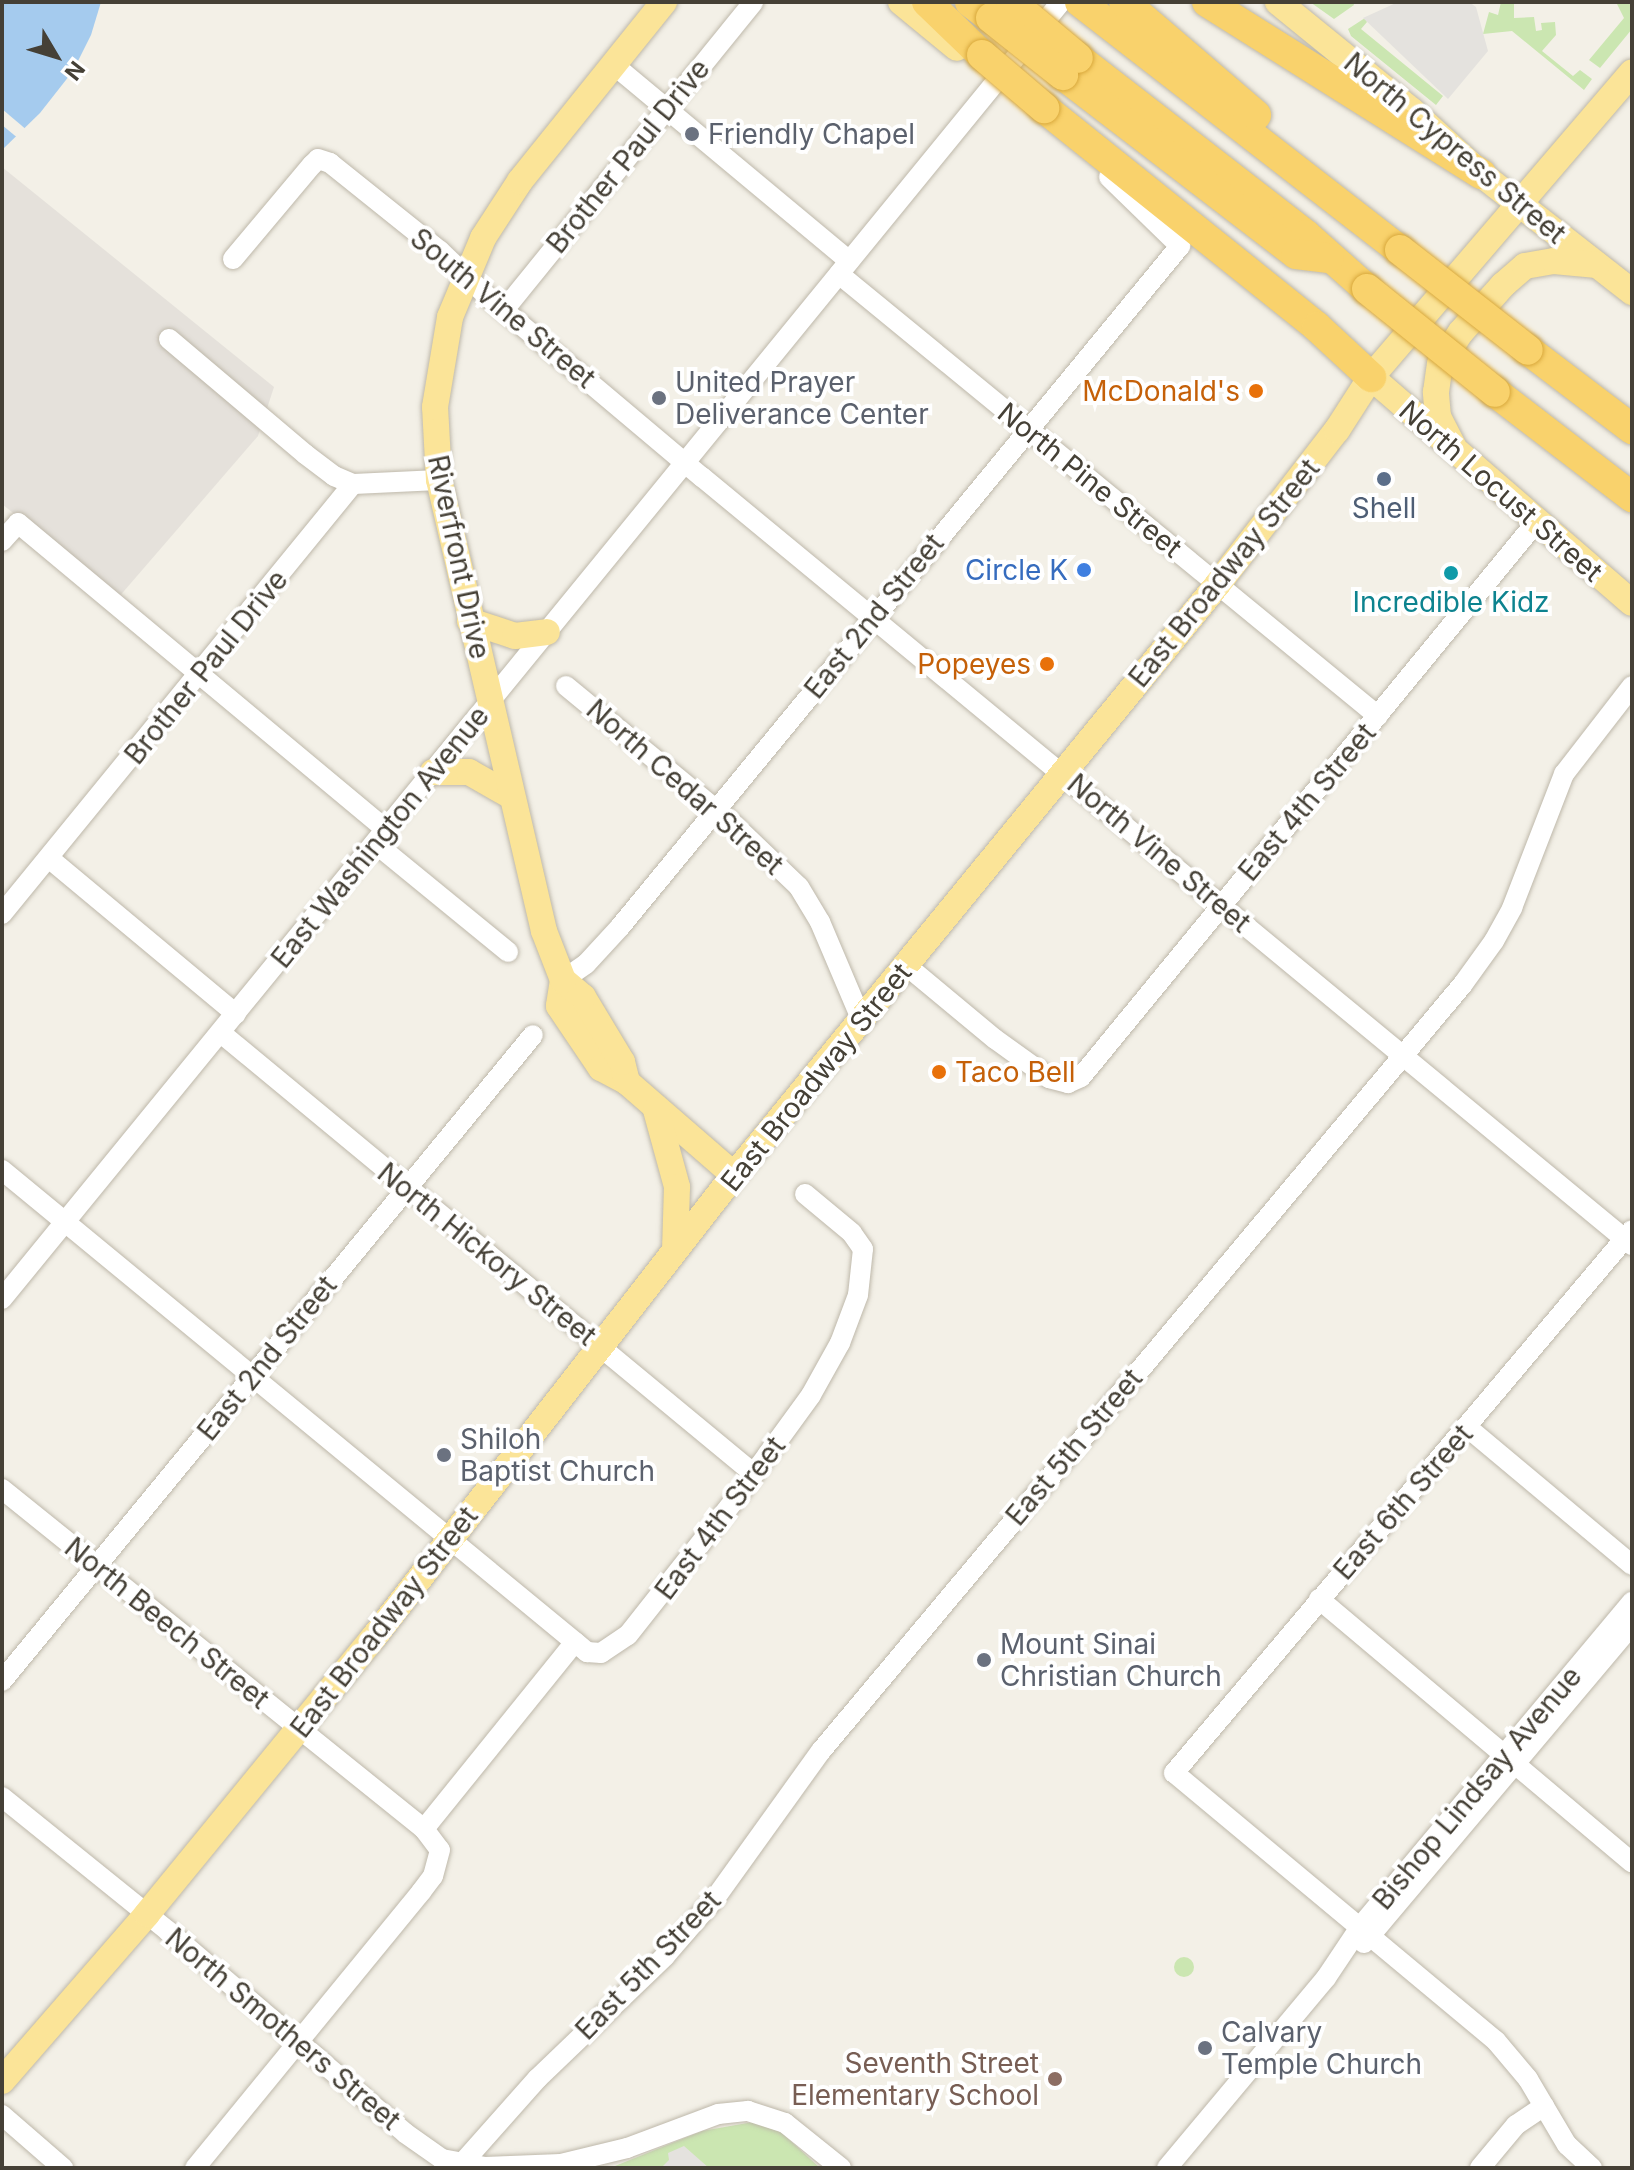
<!DOCTYPE html>
<style>
body{margin:0}
#map{position:relative;width:1634px;height:2170px;overflow:hidden;background:#f3f0e7;font-family:Inter,sans-serif}
div>[style]{position:absolute}
[style*='--x']{left:calc(var(--x)*1px);top:calc(var(--y)*1px);width:calc(var(--w)*1px);rotate:calc(var(--a)*1deg)}
.industrial>*{inset:0;background:#e5e1db}
.green>*{inset:0;background:#cbe6b1}
.round{border-radius:50%}
.parking>*{inset:0;background:#e4e2de}
.water>*{inset:0;background:#a5cbee}
.pier>*{inset:0;background:#f3f0e7}
.roads{filter:drop-shadow(0 0 2px #beb8aa) drop-shadow(0 0 2px #beb8aa)}
.minor>*{height:20px;margin:-10px;padding:0 10px;transform-origin:10px;border-radius:10px;background:#fff}
.major>*{height:26px;margin:-13px;padding:0 13px;transform-origin:13px;border-radius:13px;background:#fbe498}
.highway>*{height:30px;margin:-15px;padding:0 15px;transform-origin:15px;border-radius:15px;background:#f9d26c}
.bridges{filter:drop-shadow(0 0 2px #d8a83c) drop-shadow(0 0 2px #d8a83c)}
.highway-bridge>*{height:30px;margin:-15px;padding:0 15px;transform-origin:15px;border-radius:15px;background:#f9d26c}
.dots>*{width:22px;height:22px;translate:-50% -50%;box-sizing:border-box;border:4px solid #fff;border-radius:50%}
span{translate:-50% -50%;white-space:nowrap;text-align:center;line-height:1.15;-webkit-text-stroke:8px #fff;paint-order:stroke}
.worship-label{font-size:28px;color:#5b616d}
.left{translate:0 -50%;text-align:left}
.street-label{font-size:28px;color:#454036}
.food-label{font-size:28px;color:#c56008}
.right{translate:-100% -50%;text-align:right}
.service-label{font-size:28px;color:#4e5e75}
.shop-label{font-size:28px;color:#366cbe}
.culture-label{font-size:28px;color:#0d838f}
.education-label{font-size:28px;color:#785e54}
.frame{position:absolute;inset:0;border:4px solid #454036;pointer-events:none}
.north{position:absolute;left:16px;top:16px;width:80px;height:80px;-webkit-text-stroke:6px #fff;paint-order:stroke;rotate:128deg;font-size:22px;font-weight:700;line-height:32px;text-align:center;color:#454036}
.north::after{content:'';display:block;margin:auto;width:28px;height:36px;background:#454036;clip-path:polygon(50% 0,100% 100%,50% 72%,0 100%)}
</style>
<div id="map">
<div class="industrial">
<i style="clip-path:polygon(2px 167px,274px 387px,258px 436px,118px 598px,2px 504px)"></i>
</div>
<div class="green">
<i style="clip-path:polygon(1310px 2px,1353px 2px,1354px 5px,1334px 19px)"></i>
<i style="clip-path:polygon(1501px 2px,1514px 2px,1514px 18px,1534px 17px,1536px 31px,1542px 30px,1541px 23px,1555px 22px,1556px 35px,1542px 51px,1573px 76px,1580px 70px,1592px 79px,1584px 90px,1512px 31px,1483px 34px,1489px 12px,1498px 15px)"></i>
<i style="clip-path:polygon(1616px 2px,1632px 2px,1632px 29px,1600px 68px,1589px 60px,1624px 18px)"></i>
<i style="clip-path:polygon(1365px 18px,1367px 22px,1361px 29px,1443px 96px,1436px 105px,1351px 36px,1348px 29px)"></i>
<i class="round" style="left:1174px;top:1957px;width:20px;height:20px"></i>
<i style="clip-path:polygon(753px 2122px,781px 2132px,820px 2168px,596px 2168px,615px 2166px,702px 2131px)"></i>
</div>
<div class="parking">
<i style="clip-path:polygon(1398px 2px,1469px 2px,1476px 7px,1488px 51px,1448px 99px,1363px 18px)"></i>
<i style="clip-path:polygon(684px 2146px,709px 2168px,661px 2168px,669px 2160px,668px 2153px)"></i>
</div>
<div class="water">
<i style="clip-path:polygon(2px 2px,101px 2px,91px 35px,73px 71px,40px 113px,2px 150px)"></i>
</div>
<div class="pier">
<i style="clip-path:polygon(2px 109px,28px 131px,19px 139px,2px 125px)"></i>
</div>
<div class="roads">
<div class="minor">
<i style="--x:614;--y:65;--w:306;--a:39.8"></i>
<i style="--x:233;--y:259;--w:123;--a:-50"></i>
<i style="--x:312;--y:165;--w:8;--a:-45"></i>
<i style="--x:318;--y:159;--w:13;--a:18"></i>
<i style="--x:330;--y:163;--w:141;--a:38.7"></i>
<i style="--x:440;--y:251;--w:66;--a:43.8"></i>
<i style="--x:488;--y:297;--w:280;--a:40.1"></i>
<i style="--x:702;--y:477;--w:1206;--a:39.55"></i>
<i style="--x:839;--y:274;--w:697;--a:39.35"></i>
<i style="--x:504;--y:310;--w:396;--a:-51"></i>
<i style="--x:169;--y:339;--w:178;--a:40.2"></i>
<i style="--x:305;--y:454;--w:36;--a:37"></i>
<i style="--x:334;--y:476;--w:21;--a:23"></i>
<i style="--x:2;--y:541;--w:24;--a:-48"></i>
<i style="--x:18;--y:523;--w:479;--a:39.8"></i>
<i style="--x:566;--y:686;--w:212;--a:39.5"></i>
<i style="--x:730;--y:821;--w:95;--a:43.7"></i>
<i style="--x:799;--y:887;--w:41;--a:59"></i>
<i style="--x:820;--y:922;--w:108;--a:67"></i>
<i style="--x:375;--y:843;--w:172;--a:39.3"></i>
<i style="--x:50;--y:859;--w:242;--a:39.8"></i>
<i style="--x:2;--y:914;--w:555;--a:-50.78"></i>
<i style="--x:353;--y:484;--w:86;--a:-2.7"></i>
<i style="--x:907;--y:966;--w:114;--a:39.7"></i>
<i style="--x:995;--y:1039;--w:67;--a:35.8"></i>
<i style="--x:1049;--y:1078;--w:20;--a:15"></i>
<i style="--x:1068;--y:1083;--w:14;--a:-25"></i>
<i style="--x:1081;--y:1077;--w:719;--a:-50.64"></i>
<i style="--x:563;--y:980;--w:28;--a:-35"></i>
<i style="--x:586;--y:964;--w:50;--a:-47.4"></i>
<i style="--x:620;--y:927;--w:882;--a:-50.57"></i>
<i style="--x:1180;--y:246;--w:99;--a:-135.8"></i>
<i style="--x:221;--y:1033;--w:692;--a:39.6"></i>
<i style="--x:2;--y:1170;--w:742;--a:39.48"></i>
<i style="--x:575;--y:1642;--w:16;--a:40"></i>
<i style="--x:587;--y:1652;--w:14;--a:4"></i>
<i style="--x:601;--y:1653;--w:32;--a:-34"></i>
<i style="--x:628;--y:1635;--w:171;--a:-51.7"></i>
<i style="--x:734;--y:1501;--w:131;--a:-54"></i>
<i style="--x:811;--y:1395;--w:60;--a:-60.9"></i>
<i style="--x:840;--y:1343;--w:51;--a:-69.4"></i>
<i style="--x:858;--y:1295;--w:46;--a:-83.8"></i>
<i style="--x:863;--y:1249;--w:19;--a:-125"></i>
<i style="--x:852;--y:1233;--w:61;--a:-140.3"></i>
<i style="--x:2;--y:1299;--w:1674;--a:-50.77"></i>
<i style="--x:1467;--y:1427;--w:215;--a:39.9"></i>
<i style="--x:2;--y:1489;--w:542;--a:38.86"></i>
<i style="--x:424;--y:1829;--w:26;--a:53"></i>
<i style="--x:440;--y:1850;--w:27;--a:105"></i>
<i style="--x:433;--y:1876;--w:20;--a:127"></i>
<i style="--x:421;--y:1892;--w:357;--a:129.3"></i>
<i style="--x:1319;--y:1599;--w:409;--a:40.1"></i>
<i style="--x:2;--y:1681;--w:836;--a:-50.58"></i>
<i style="--x:2;--y:1797;--w:213;--a:38.9"></i>
<i style="--x:168;--y:1931;--w:311;--a:40.4"></i>
<i style="--x:405;--y:2133;--w:45;--a:35.1"></i>
<i style="--x:442;--y:2159;--w:44;--a:10.5"></i>
<i style="--x:485;--y:2167;--w:76;--a:-2.3"></i>
<i style="--x:561;--y:2164;--w:68;--a:-13.6"></i>
<i style="--x:627;--y:2148;--w:97;--a:-20.5"></i>
<i style="--x:718;--y:2114;--w:30;--a:-6"></i>
<i style="--x:748;--y:2111;--w:39;--a:18"></i>
<i style="--x:785;--y:2123;--w:72;--a:38.8"></i>
<i style="--x:424;--y:1829;--w:240;--a:-51.1"></i>
<i style="--x:1364;--y:1943;--w:416;--a:-49.9"></i>
<i style="--x:2;--y:2115;--w:81;--a:41"></i>
<i style="--x:458;--y:2168;--w:120;--a:-48.4"></i>
<i style="--x:538;--y:2078;--w:176;--a:-43.8"></i>
<i style="--x:665;--y:1956;--w:78;--a:-49.2"></i>
<i style="--x:716;--y:1897;--w:180;--a:-54.3"></i>
<i style="--x:821;--y:1751;--w:1000;--a:-50.07"></i>
<i style="--x:1463;--y:984;--w:53;--a:-54.2"></i>
<i style="--x:1494;--y:941;--w:38;--a:-61"></i>
<i style="--x:1512;--y:908;--w:144;--a:-68.8"></i>
<i style="--x:1564;--y:774;--w:111;--a:-52.3"></i>
<i style="--x:1167;--y:2168;--w:248;--a:-50.1"></i>
<i style="--x:1326;--y:1978;--w:61;--a:-56.3"></i>
<i style="--x:1360;--y:1927;--w:424;--a:-50.1"></i>
<i style="--x:1480;--y:2168;--w:56;--a:-50.1"></i>
<i style="--x:1516;--y:2125;--w:34;--a:-34"></i>
<i style="--x:1592;--y:2168;--w:34;--a:-137"></i>
<i style="--x:1567;--y:2145;--w:77;--a:-120.6"></i>
<i style="--x:1528;--y:2079;--w:50;--a:-130.1"></i>
<i style="--x:1496;--y:2041;--w:419;--a:-140.2"></i>
<i style="--x:1174;--y:1773;--w:710;--a:-49.85"></i>
</div>
<div class="major">
<i style="--x:901;--y:2;--w:72;--a:39.4"></i>
<i style="--x:1278;--y:2;--w:173;--a:39.1"></i>
<i style="--x:1412;--y:111;--w:93;--a:42.4"></i>
<i style="--x:1481;--y:174;--w:192;--a:38"></i>
<i style="--x:1371;--y:377;--w:345;--a:40.9"></i>
<i style="--x:1453;--y:446;--w:33;--a:-117"></i>
<i style="--x:1438;--y:417;--w:25;--a:-95"></i>
<i style="--x:1436;--y:392;--w:28;--a:-82"></i>
<i style="--x:1440;--y:364;--w:38;--a:-57"></i>
<i style="--x:1461;--y:332;--w:63;--a:-48.2"></i>
<i style="--x:1503;--y:285;--w:29;--a:-41"></i>
<i style="--x:1525;--y:266;--w:29;--a:-10"></i>
<i style="--x:1554;--y:261;--w:43;--a:5.3"></i>
<i style="--x:470;--y:621;--w:47;--a:18.4"></i>
<i style="--x:515;--y:636;--w:32;--a:-7"></i>
<i style="--x:433;--y:772;--w:36;--a:0"></i>
<i style="--x:469;--y:772;--w:48;--a:29.7"></i>
<i style="--x:563;--y:980;--w:26;--a:99"></i>
<i style="--x:559;--y:1006;--w:75;--a:55.9"></i>
<i style="--x:601;--y:1068;--w:30;--a:28"></i>
<i style="--x:627;--y:1082;--w:142;--a:41"></i>
<i style="--x:627;--y:1082;--w:21;--a:-104"></i>
<i style="--x:622;--y:1062;--w:76;--a:-121"></i>
<i style="--x:583;--y:997;--w:26;--a:-140"></i>
<i style="--x:563;--y:980;--w:53;--a:-111.2"></i>
<i style="--x:544;--y:931;--w:463;--a:-103.1"></i>
<i style="--x:439;--y:480;--w:73;--a:-93.1"></i>
<i style="--x:435;--y:407;--w:91;--a:-80.5"></i>
<i style="--x:450;--y:317;--w:86;--a:-67.3"></i>
<i style="--x:483;--y:238;--w:68;--a:-57"></i>
<i style="--x:520;--y:181;--w:230;--a:-51.2"></i>
<i style="--x:656;--y:1110;--w:80;--a:74.7"></i>
<i style="--x:677;--y:1187;--w:63;--a:91.8"></i>
<i style="--x:2;--y:2081;--w:221;--a:-49"></i>
<i style="--x:147;--y:1914;--w:358;--a:-50.7"></i>
<i style="--x:374;--y:1637;--w:586;--a:-52.07"></i>
<i style="--x:734;--y:1175;--w:762;--a:-50.69"></i>
<i style="--x:1217;--y:585;--w:196;--a:-52.3"></i>
<i style="--x:1337;--y:430;--w:63;--a:-57.3"></i>
<i style="--x:1371;--y:377;--w:401;--a:-49.4"></i>
</div>
<div class="highway">
<i style="--x:927;--y:2;--w:76;--a:43.9"></i>
<i style="--x:970;--y:2;--w:26;--a:37"></i>
<i style="--x:1080;--y:2;--w:405;--a:37.8"></i>
<i style="--x:1124;--y:2;--w:174;--a:40.6"></i>
<i style="--x:1207;--y:2;--w:324;--a:32.1"></i>
<i style="--x:1078;--y:58;--w:289;--a:37.8"></i>
<i style="--x:1306;--y:235;--w:81;--a:41.5"></i>
<i style="--x:1063;--y:75;--w:294;--a:37.5"></i>
<i style="--x:1296;--y:254;--w:33;--a:7"></i>
<i style="--x:1044;--y:108;--w:350;--a:38.7"></i>
<i style="--x:1317;--y:327;--w:74;--a:42.8"></i>
<i style="--x:1528;--y:350;--w:131;--a:37.2"></i>
<i style="--x:1495;--y:392;--w:173;--a:37.5"></i>
</div>
</div>
<div class="bridges">
<div class="highway-bridge">
<i style="--x:1011;--y:2;--w:87;--a:39.9"></i>
<i style="--x:991;--y:18;--w:92;--a:38.4"></i>
<i style="--x:982;--y:55;--w:82;--a:40.5"></i>
<i style="--x:1400;--y:250;--w:162;--a:38"></i>
<i style="--x:1367;--y:289;--w:164;--a:38.8"></i>
</div>
</div>
<div class="dots">
<i style="left:692px;top:134px;background:#6b7280"></i>
<i style="left:1256px;top:391px;background:#e8710a"></i>
<i style="left:659px;top:398px;background:#6b7280"></i>
<i style="left:1384px;top:479px;background:#5c6f8a"></i>
<i style="left:1084px;top:570px;background:#3f7fe0"></i>
<i style="left:1451px;top:573px;background:#0f9aa8"></i>
<i style="left:1047px;top:664px;background:#e8710a"></i>
<i style="left:939px;top:1072px;background:#e8710a"></i>
<i style="left:444px;top:1455px;background:#6b7280"></i>
<i style="left:984px;top:1660px;background:#6b7280"></i>
<i style="left:1205px;top:2048px;background:#6b7280"></i>
<i style="left:1055px;top:2079px;background:#8d6e63"></i>
</div>
<div class="worship-label">
<span class="left" style="left:708px;top:134px">Friendly Chapel</span>
<span class="left" style="left:675px;top:398px">United Prayer<br>Deliverance Center</span>
<span class="left" style="left:460px;top:1455px">Shiloh<br>Baptist Church</span>
<span class="left" style="left:1000px;top:1660px">Mount Sinai<br>Christian Church</span>
<span class="left" style="left:1221px;top:2048px">Calvary<br>Temple Church</span>
</div>
<div class="street-label">
<span style="left:1455px;top:148px;rotate:40deg">North Cypress Street</span>
<span style="left:628px;top:156px;rotate:-51deg">Brother Paul Drive</span>
<span style="left:503px;top:308px;rotate:40deg">South Vine Street</span>
<span style="left:1090px;top:480px;rotate:39deg">North Pine Street</span>
<span style="left:1501px;top:491px;rotate:41deg">North Locust Street</span>
<span style="left:459px;top:557px;rotate:78deg">Riverfront Drive</span>
<span style="left:1224px;top:573px;rotate:-51deg">East Broadway Street</span>
<span style="left:874px;top:616px;rotate:-51deg">East 2nd Street</span>
<span style="left:206px;top:667px;rotate:-51deg">Brother Paul Drive</span>
<span style="left:685px;top:787px;rotate:41deg">North Cedar Street</span>
<span style="left:1307px;top:802px;rotate:-50deg">East 4th Street</span>
<span style="left:380px;top:837px;rotate:-51deg">East Washington Avenue</span>
<span style="left:1159px;top:853px;rotate:40deg">North Vine Street</span>
<span style="left:816px;top:1077px;rotate:-51deg">East Broadway Street</span>
<span style="left:487px;top:1254px;rotate:39deg">North Hickory Street</span>
<span style="left:267px;top:1358px;rotate:-51deg">East 2nd Street</span>
<span style="left:1074px;top:1447px;rotate:-50deg">East 5th Street</span>
<span style="left:1403px;top:1502px;rotate:-49deg">East 6th Street</span>
<span style="left:720px;top:1518px;rotate:-53deg">East 4th Street</span>
<span style="left:384px;top:1622px;rotate:-52deg">East Broadway Street</span>
<span style="left:167px;top:1623px;rotate:39deg">North Beech Street</span>
<span style="left:1477px;top:1788px;rotate:-50deg">Bishop Lindsay Avenue</span>
<span style="left:648px;top:1965px;rotate:-46deg">East 5th Street</span>
<span style="left:283px;top:2029px;rotate:40deg">North Smothers Street</span>
</div>
<div class="food-label">
<span class="right" style="left:1240px;top:391px">McDonald's</span>
<span class="right" style="left:1031px;top:664px">Popeyes</span>
<span class="left" style="left:955px;top:1072px">Taco Bell</span>
</div>
<div class="service-label">
<span style="left:1384px;top:508px">Shell</span>
</div>
<div class="shop-label">
<span class="right" style="left:1068px;top:570px">Circle K</span>
</div>
<div class="culture-label">
<span style="left:1451px;top:602px">Incredible Kidz</span>
</div>
<div class="education-label">
<span class="right" style="left:1039px;top:2079px">Seventh Street<br>Elementary School</span>
</div>
<div class="frame"></div>
<div class="north">N</div>
</div>
